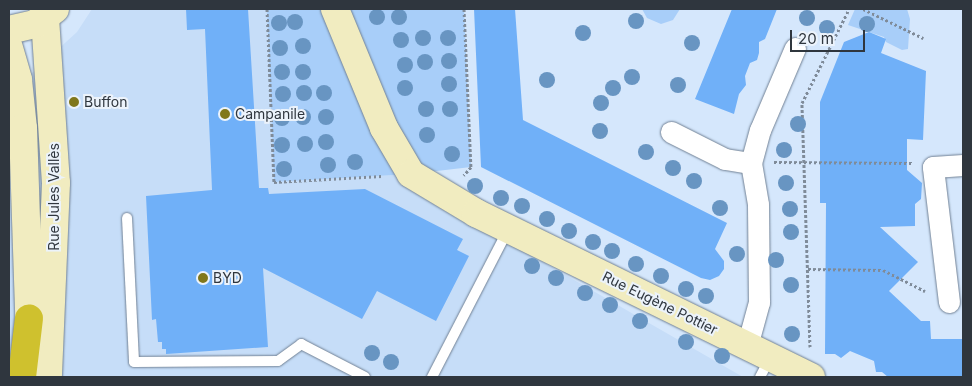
<!DOCTYPE html>
<meta charset="utf-8">
<style>
body{margin:0}
#map{position:relative;width:972px;height:386px;overflow:hidden;background:#d5e7fc;font-family:Inter,sans-serif}
div>[style]{position:absolute}
[style*='--x']{left:calc(var(--x)*1px);top:calc(var(--y)*1px);width:calc(var(--w)*1px);rotate:calc(var(--a)*1deg)}
.built>*{inset:0;background:#c6ddf8}
.green>*{inset:0;background:#a8cef9}
.building>*{inset:0;background:#70b0f8}
.path>*{height:3px;margin-top:-1.5px;transform-origin:0;background:repeating-linear-gradient(90deg,#7f8b99 0 2.5px,transparent 0 5px)}
.roads{filter:drop-shadow(0 0 1px #718194) drop-shadow(0 0 1px #718194)}
.lane>*{height:10px;margin:-5px;padding:0 5px;transform-origin:5px;border-radius:5px;background:#fff}
.street>*{height:21px;margin:-10.5px;padding:0 10.5px;transform-origin:10.5px;border-radius:10.5px;background:#fff}
.secondary>*{height:28px;margin:-14px;padding:0 14px;transform-origin:14px;border-radius:14px;background:#f1ecc0}
.highway>*{height:28px;margin:-14px;padding:0 14px;transform-origin:14px;border-radius:14px;background:#cfc12e}
.trees>*{width:16px;height:16px;margin:-8px;border-radius:50%;background:#6895c2}
.dots>*{width:14px;height:14px;translate:-50% -50%;box-sizing:border-box;border:2px solid #ecf3fb;border-radius:50%}
span{translate:-50% -50%;white-space:nowrap;text-align:center;line-height:1.15;-webkit-text-stroke:4px #ecf3fb;paint-order:stroke}
.poi-label{font-size:14px;color:#2f363e}
.left{translate:0 -50%;text-align:left}
.street-label{font-size:14px;color:#2f363e}
.frame{position:absolute;inset:0;border:10px solid #2f363e;pointer-events:none}
.scale{position:absolute;left:790px;top:30px;width:75px;height:22px;box-sizing:border-box;border:2px solid #2f363e;border-top:0;padding-left:6px;font-size:15px;line-height:18px;white-space:nowrap;color:#2f363e;-webkit-text-stroke:4px #ecf3fb;paint-order:stroke}
</style>
<div id="map">
<div class="built">
<i style="clip-path:polygon(92px 9px,267px 9px,274px 182px,411px 174px,440px 203px,743px 377px,9px 377px,9px 94px,77px 32px)"></i>
</div>
<div class="green">
<i style="clip-path:polygon(267px 9px,464px 9px,471px 167px,411px 174px,274px 182px)"></i>
<i style="clip-path:polygon(642px 9px,680px 9px,673px 20px,661px 24px,647px 18px)"></i>
<i style="clip-path:polygon(855px 9px,907px 9px,910px 19px,908px 49px,902px 50px,886px 42px,884px 37px,848px 25px)"></i>
</div>
<div class="building">
<i style="clip-path:polygon(186px 9px,248px 9px,259px 188px,268px 188px,269px 194px,365px 189px,463px 239px,457px 250px,469px 256px,436px 321px,377px 291px,362px 319px,263px 268px,268px 347px,166px 354px,166px 349px,162px 349px,162px 342px,158px 342px,156px 319px,152px 320px,146px 196px,212px 190px,205px 29px,187px 30px)"></i>
<i style="clip-path:polygon(474px 9px,515px 9px,523px 120px,727px 223px,715px 249px,724px 261px,724px 269px,719px 276px,710px 280px,701px 278px,481px 167px)"></i>
<i style="clip-path:polygon(732px 9px,777px 9px,765px 39px,759px 42px,759px 53px,757px 60px,750px 63px,745px 76px,746px 85px,739px 94px,734px 114px,695px 99px)"></i>
<i style="clip-path:polygon(869px 32px,886px 39px,881px 53px,926px 71px,923px 140px,907px 139px,907px 170px,922px 183px,921px 199px,915px 204px,915px 226px,880px 227px,918px 262px,889px 291px,921px 321px,930px 321px,931px 339px,963px 339px,963px 377px,888px 377px,882px 372px,876px 372px,874px 361px,850px 351px,841px 358px,835px 354px,825px 354px,826px 203px,820px 203px,820px 102px,844px 42px)"></i>
</div>
<div class="path">
<i style="--x:267;--y:9;--w:173;--a:87.7"></i>
<i style="--x:274;--y:182;--w:108;--a:-3.2"></i>
<i style="--x:464;--y:9;--w:158;--a:87.5"></i>
<i style="--x:471;--y:167;--w:11;--a:131"></i>
<i style="--x:863;--y:9;--w:67;--a:25.8"></i>
<i style="--x:774;--y:162;--w:138;--a:0.4"></i>
<i style="--x:808;--y:269;--w:75;--a:0.8"></i>
<i style="--x:883;--y:270;--w:47;--a:26.6"></i>
<i style="--x:810;--y:347;--w:244;--a:-91.9"></i>
<i style="--x:802;--y:103;--w:105;--a:-63.4"></i>
</div>
<div class="roads">
<div class="lane">
<i style="--x:127;--y:218;--w:144;--a:87.2"></i>
<i style="--x:134;--y:362;--w:144;--a:-0.4"></i>
<i style="--x:278;--y:361;--w:29;--a:-36"></i>
<i style="--x:301;--y:344;--w:72;--a:27.3"></i>
<i style="--x:432;--y:377;--w:165;--a:-62.7"></i>
<i style="--x:760;--y:377;--w:21;--a:-62"></i>
</div>
<div class="street">
<i style="--x:671;--y:132;--w:60;--a:26.6"></i>
<i style="--x:725;--y:159;--w:26;--a:9"></i>
<i style="--x:949;--y:302;--w:136;--a:-96.8"></i>
<i style="--x:933;--y:167;--w:30;--a:-4"></i>
<i style="--x:747;--y:346;--w:46;--a:-74.7"></i>
<i style="--x:759;--y:302;--w:98;--a:-90.6"></i>
<i style="--x:758;--y:204;--w:42;--a:-99.7"></i>
<i style="--x:751;--y:163;--w:34;--a:-75"></i>
<i style="--x:760;--y:130;--w:89;--a:-66.9"></i>
</div>
<div class="secondary">
<i style="--x:335;--y:9;--w:129;--a:67.6"></i>
<i style="--x:384;--y:128;--w:53;--a:59.6"></i>
<i style="--x:411;--y:174;--w:76;--a:31"></i>
<i style="--x:476;--y:213;--w:373;--a:26.1"></i>
<i style="--x:45;--y:18;--w:165;--a:86.2"></i>
<i style="--x:56;--y:183;--w:194;--a:92.4"></i>
<i style="--x:9;--y:30;--w:27;--a:-13"></i>
<i style="--x:35;--y:24;--w:25;--a:-37"></i>
<i style="--x:9;--y:48;--w:33;--a:74"></i>
<i style="--x:18;--y:80;--w:48;--a:84.1"></i>
<i style="--x:23;--y:128;--w:215;--a:88.1"></i>
</div>
<div class="highway">
<i style="--x:22;--y:377;--w:59;--a:-83.2"></i>
</div>
</div>
<div class="trees">
<i style="left:377px;top:17px"></i>
<i style="left:399px;top:17px"></i>
<i style="left:807px;top:18px"></i>
<i style="left:636px;top:21px"></i>
<i style="left:295px;top:22px"></i>
<i style="left:279px;top:23px"></i>
<i style="left:867px;top:24px"></i>
<i style="left:827px;top:28px"></i>
<i style="left:583px;top:33px"></i>
<i style="left:423px;top:38px"></i>
<i style="left:448px;top:38px"></i>
<i style="left:401px;top:40px"></i>
<i style="left:692px;top:43px"></i>
<i style="left:303px;top:46px"></i>
<i style="left:280px;top:48px"></i>
<i style="left:449px;top:61px"></i>
<i style="left:425px;top:62px"></i>
<i style="left:405px;top:65px"></i>
<i style="left:282px;top:72px"></i>
<i style="left:303px;top:72px"></i>
<i style="left:632px;top:77px"></i>
<i style="left:547px;top:80px"></i>
<i style="left:449px;top:84px"></i>
<i style="left:678px;top:85px"></i>
<i style="left:405px;top:88px"></i>
<i style="left:613px;top:88px"></i>
<i style="left:304px;top:93px"></i>
<i style="left:324px;top:93px"></i>
<i style="left:283px;top:94px"></i>
<i style="left:601px;top:103px"></i>
<i style="left:426px;top:109px"></i>
<i style="left:450px;top:109px"></i>
<i style="left:303px;top:117px"></i>
<i style="left:326px;top:117px"></i>
<i style="left:282px;top:118px"></i>
<i style="left:798px;top:124px"></i>
<i style="left:600px;top:131px"></i>
<i style="left:427px;top:135px"></i>
<i style="left:326px;top:142px"></i>
<i style="left:305px;top:144px"></i>
<i style="left:282px;top:145px"></i>
<i style="left:784px;top:150px"></i>
<i style="left:646px;top:152px"></i>
<i style="left:452px;top:154px"></i>
<i style="left:355px;top:162px"></i>
<i style="left:328px;top:165px"></i>
<i style="left:673px;top:168px"></i>
<i style="left:284px;top:169px"></i>
<i style="left:694px;top:181px"></i>
<i style="left:786px;top:183px"></i>
<i style="left:475px;top:186px"></i>
<i style="left:501px;top:198px"></i>
<i style="left:522px;top:206px"></i>
<i style="left:720px;top:208px"></i>
<i style="left:790px;top:209px"></i>
<i style="left:547px;top:219px"></i>
<i style="left:569px;top:231px"></i>
<i style="left:791px;top:232px"></i>
<i style="left:593px;top:242px"></i>
<i style="left:612px;top:251px"></i>
<i style="left:737px;top:254px"></i>
<i style="left:776px;top:260px"></i>
<i style="left:636px;top:264px"></i>
<i style="left:532px;top:266px"></i>
<i style="left:661px;top:276px"></i>
<i style="left:556px;top:278px"></i>
<i style="left:791px;top:285px"></i>
<i style="left:686px;top:289px"></i>
<i style="left:585px;top:293px"></i>
<i style="left:706px;top:296px"></i>
<i style="left:610px;top:305px"></i>
<i style="left:640px;top:321px"></i>
<i style="left:792px;top:334px"></i>
<i style="left:686px;top:342px"></i>
<i style="left:372px;top:353px"></i>
<i style="left:722px;top:356px"></i>
<i style="left:391px;top:362px"></i>
</div>
<div class="dots">
<i style="left:74px;top:102px;background:#80771b"></i>
<i style="left:225px;top:114px;background:#80771b"></i>
<i style="left:203px;top:278px;background:#80771b"></i>
</div>
<div class="poi-label">
<span class="left" style="left:84px;top:102px">Buffon</span>
<span class="left" style="left:235px;top:114px">Campanile</span>
<span class="left" style="left:213px;top:278px">BYD</span>
</div>
<div class="street-label">
<span style="left:54px;top:197px;rotate:-90deg">Rue Jules Vallès</span>
<span style="left:660px;top:303px;rotate:26deg">Rue Eugène Pottier</span>
</div>
<div class="frame"></div>
<div class="scale">20 m</div>
</div>
